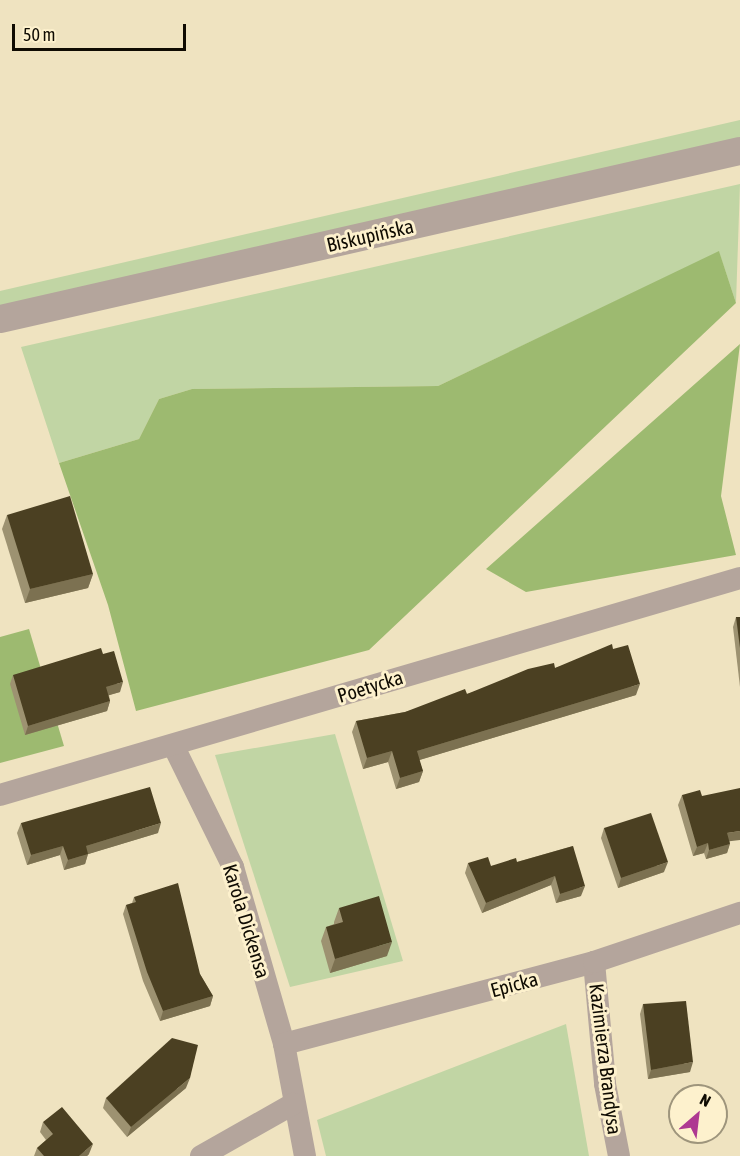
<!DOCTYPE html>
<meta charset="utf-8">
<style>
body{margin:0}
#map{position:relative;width:740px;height:1156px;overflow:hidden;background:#efe3c0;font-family:"Asap Condensed",sans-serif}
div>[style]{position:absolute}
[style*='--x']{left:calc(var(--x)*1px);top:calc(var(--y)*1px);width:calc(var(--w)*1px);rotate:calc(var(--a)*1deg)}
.green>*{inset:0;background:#c1d5a4}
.forest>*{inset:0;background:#9dba70}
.minor>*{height:22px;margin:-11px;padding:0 11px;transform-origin:11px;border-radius:11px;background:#b4a59c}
.tertiary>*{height:28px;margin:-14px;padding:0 14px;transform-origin:14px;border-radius:14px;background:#b4a59c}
.wall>*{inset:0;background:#9d9271}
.shaded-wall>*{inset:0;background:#7c7151}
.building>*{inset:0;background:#4b4022}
span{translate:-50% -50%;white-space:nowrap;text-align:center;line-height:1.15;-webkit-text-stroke:6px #fdf1cd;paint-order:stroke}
.street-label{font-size:20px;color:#0f0b02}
.north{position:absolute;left:668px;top:1084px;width:60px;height:60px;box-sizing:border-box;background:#fdf1cd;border:2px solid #9e957c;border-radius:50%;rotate:28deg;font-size:16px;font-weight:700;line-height:24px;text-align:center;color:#0f0b02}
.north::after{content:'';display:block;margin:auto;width:21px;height:27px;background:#ae3992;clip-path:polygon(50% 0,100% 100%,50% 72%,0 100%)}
.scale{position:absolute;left:12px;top:24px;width:174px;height:27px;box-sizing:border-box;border:3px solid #0f0b02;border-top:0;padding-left:8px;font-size:18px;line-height:21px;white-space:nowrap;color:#0f0b02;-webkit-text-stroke:4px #fdf1cd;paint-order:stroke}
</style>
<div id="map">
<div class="green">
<i style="clip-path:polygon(740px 120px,740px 140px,0 311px,0 291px)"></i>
<i style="clip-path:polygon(740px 184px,736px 303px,719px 252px,438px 386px,192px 389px,159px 399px,139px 439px,59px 463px,21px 347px)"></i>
<i style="clip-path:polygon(335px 734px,403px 961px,290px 987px,215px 755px)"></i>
<i style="clip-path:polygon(566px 1024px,589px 1156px,326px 1156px,317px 1120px)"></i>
</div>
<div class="forest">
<i style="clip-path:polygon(719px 251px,736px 303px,369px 650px,136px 711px,108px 605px,59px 463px,139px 439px,159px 399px,192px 389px,438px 386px)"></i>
<i style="clip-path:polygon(740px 344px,721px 496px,736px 555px,526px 592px,486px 569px)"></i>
<i style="clip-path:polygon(29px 629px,64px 746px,0 763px,0 637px)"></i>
</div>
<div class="minor">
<i style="--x:174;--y:747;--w:134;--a:63.8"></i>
<i style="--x:233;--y:867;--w:184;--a:73.9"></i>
<i style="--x:284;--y:1044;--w:114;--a:79.4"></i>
<i style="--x:0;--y:795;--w:771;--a:-16.34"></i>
<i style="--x:594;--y:962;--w:122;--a:84.8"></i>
<i style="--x:605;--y:1084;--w:73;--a:79"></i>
<i style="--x:284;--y:1044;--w:321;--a:-14.8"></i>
<i style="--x:594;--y:962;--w:154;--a:-18.6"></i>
<i style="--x:201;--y:1156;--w:106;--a:-29.5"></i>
</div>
<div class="tertiary">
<i style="--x:0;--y:319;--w:759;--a:-12.79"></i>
</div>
<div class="wall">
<i style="clip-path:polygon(7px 515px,93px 574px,88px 588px,25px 603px,2px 529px)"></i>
<i style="clip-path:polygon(736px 617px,740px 617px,740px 687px,733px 627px)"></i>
<i style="clip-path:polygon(613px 649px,636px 695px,419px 760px,423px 771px,419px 782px,396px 789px,388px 762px,363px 769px,352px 732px,356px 721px,405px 712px,555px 668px)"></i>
<i style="clip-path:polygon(103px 654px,120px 692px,109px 695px,110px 701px,107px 711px,25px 735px,10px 684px,13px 675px)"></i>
<i style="clip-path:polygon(682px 795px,702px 796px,730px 842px,727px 853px,706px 859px,704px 853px,693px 856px,678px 805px)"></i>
<i style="clip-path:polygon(21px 823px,158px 833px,88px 854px,85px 864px,64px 870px,60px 855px,27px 865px,17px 833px)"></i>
<i style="clip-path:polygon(604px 828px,664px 872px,618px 888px,601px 838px)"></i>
<i style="clip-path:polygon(573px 846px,581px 896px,556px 903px,551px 885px,482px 913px,465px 873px,468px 863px,491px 866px,517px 862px)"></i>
<i style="clip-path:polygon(134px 897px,200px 974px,213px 996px,210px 1006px,160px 1021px,143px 981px,123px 914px,126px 905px,132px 903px)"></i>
<i style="clip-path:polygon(339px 908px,387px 956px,330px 973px,321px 941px,326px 927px,334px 924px,334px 922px)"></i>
<i style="clip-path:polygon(643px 1004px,690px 1072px,648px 1079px,640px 1014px)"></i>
<i style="clip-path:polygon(186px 1088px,127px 1137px,103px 1108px,106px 1098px)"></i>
<i style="clip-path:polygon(43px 1122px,89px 1154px,87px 1156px,34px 1156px,37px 1148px,46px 1140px,40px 1132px)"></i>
</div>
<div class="shaded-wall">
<i style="clip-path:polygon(93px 574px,88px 588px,25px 603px,30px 589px)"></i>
<i style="clip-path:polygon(123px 682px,120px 692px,103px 697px,106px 687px)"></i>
<i style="clip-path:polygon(640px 684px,636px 695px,413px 762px,417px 751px)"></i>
<i style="clip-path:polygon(110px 701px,107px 711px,25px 735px,28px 726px)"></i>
<i style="clip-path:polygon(392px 751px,388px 762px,363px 769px,367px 758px)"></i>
<i style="clip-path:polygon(423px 771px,419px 782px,396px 789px,400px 778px)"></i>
<i style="clip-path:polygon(161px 823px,158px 833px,82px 856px,86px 846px)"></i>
<i style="clip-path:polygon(740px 831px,740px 840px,723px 842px,727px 833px)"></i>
<i style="clip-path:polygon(708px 843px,704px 853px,693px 856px,697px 847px)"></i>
<i style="clip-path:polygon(730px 844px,727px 853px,706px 859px,709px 850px)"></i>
<i style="clip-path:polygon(63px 846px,60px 855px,27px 865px,31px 855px)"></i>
<i style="clip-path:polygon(88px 854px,85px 864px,64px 870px,68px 860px)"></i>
<i style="clip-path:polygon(668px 862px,664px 872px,618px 888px,621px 878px)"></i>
<i style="clip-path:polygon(555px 876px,551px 885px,482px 913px,486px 903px)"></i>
<i style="clip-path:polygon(585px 886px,581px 896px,556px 903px,560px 894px)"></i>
<i style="clip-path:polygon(392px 942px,387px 956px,330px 973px,335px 959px)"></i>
<i style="clip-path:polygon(213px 996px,210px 1006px,160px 1021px,163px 1011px)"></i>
<i style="clip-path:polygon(693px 1062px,690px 1072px,648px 1079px,651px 1070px)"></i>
<i style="clip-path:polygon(190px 1078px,186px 1088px,127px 1137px,131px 1127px)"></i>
<i style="clip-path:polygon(93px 1144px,89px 1154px,87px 1156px,79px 1156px)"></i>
</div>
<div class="building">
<i style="clip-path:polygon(70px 496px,93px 574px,30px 589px,7px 515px)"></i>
<i style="clip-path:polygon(736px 617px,740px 617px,740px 648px)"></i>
<i style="clip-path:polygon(612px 644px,613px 649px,628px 645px,640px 684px,417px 751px,423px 771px,400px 778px,392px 751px,367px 758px,356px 721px,405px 712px,465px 689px,467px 694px,528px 669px,554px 663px,555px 668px)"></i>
<i style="clip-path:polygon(101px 648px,103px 654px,114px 651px,123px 682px,106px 687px,110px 701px,28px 726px,13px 675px)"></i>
<i style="clip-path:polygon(150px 787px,161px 823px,86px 846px,88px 854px,68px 860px,63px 846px,31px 855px,21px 823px)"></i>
<i style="clip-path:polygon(740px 788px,740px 831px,727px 833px,730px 844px,709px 850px,708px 843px,697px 847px,682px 795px,700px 790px,702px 796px)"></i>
<i style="clip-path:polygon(651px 813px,668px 862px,621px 878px,604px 828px)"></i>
<i style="clip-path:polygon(573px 846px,585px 886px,560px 894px,555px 876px,486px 903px,468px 863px,488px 857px,491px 866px,516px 858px,517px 862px)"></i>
<i style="clip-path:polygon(178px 883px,200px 974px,213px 996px,163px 1011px,147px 972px,126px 905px,136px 902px,134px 897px)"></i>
<i style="clip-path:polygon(379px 896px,392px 942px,335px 959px,326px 927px,343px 922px,339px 908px)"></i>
<i style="clip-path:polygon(686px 1001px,693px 1062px,651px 1070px,643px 1004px)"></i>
<i style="clip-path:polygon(172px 1038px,198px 1045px,190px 1078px,131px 1127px,106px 1098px)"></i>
<i style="clip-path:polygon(62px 1107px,93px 1144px,79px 1156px,44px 1156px,37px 1148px,53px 1134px,43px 1122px)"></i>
</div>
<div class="street-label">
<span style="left:370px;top:235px;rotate:-13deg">Biskupińska</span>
<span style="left:370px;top:686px;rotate:-17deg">Poetycka</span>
<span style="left:247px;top:921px;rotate:73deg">Karola Dickensa</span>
<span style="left:514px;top:984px;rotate:-15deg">Epicka</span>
<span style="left:606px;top:1059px;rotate:83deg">Kazimierza Brandysa</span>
</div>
<div class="north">N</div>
<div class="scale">50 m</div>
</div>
